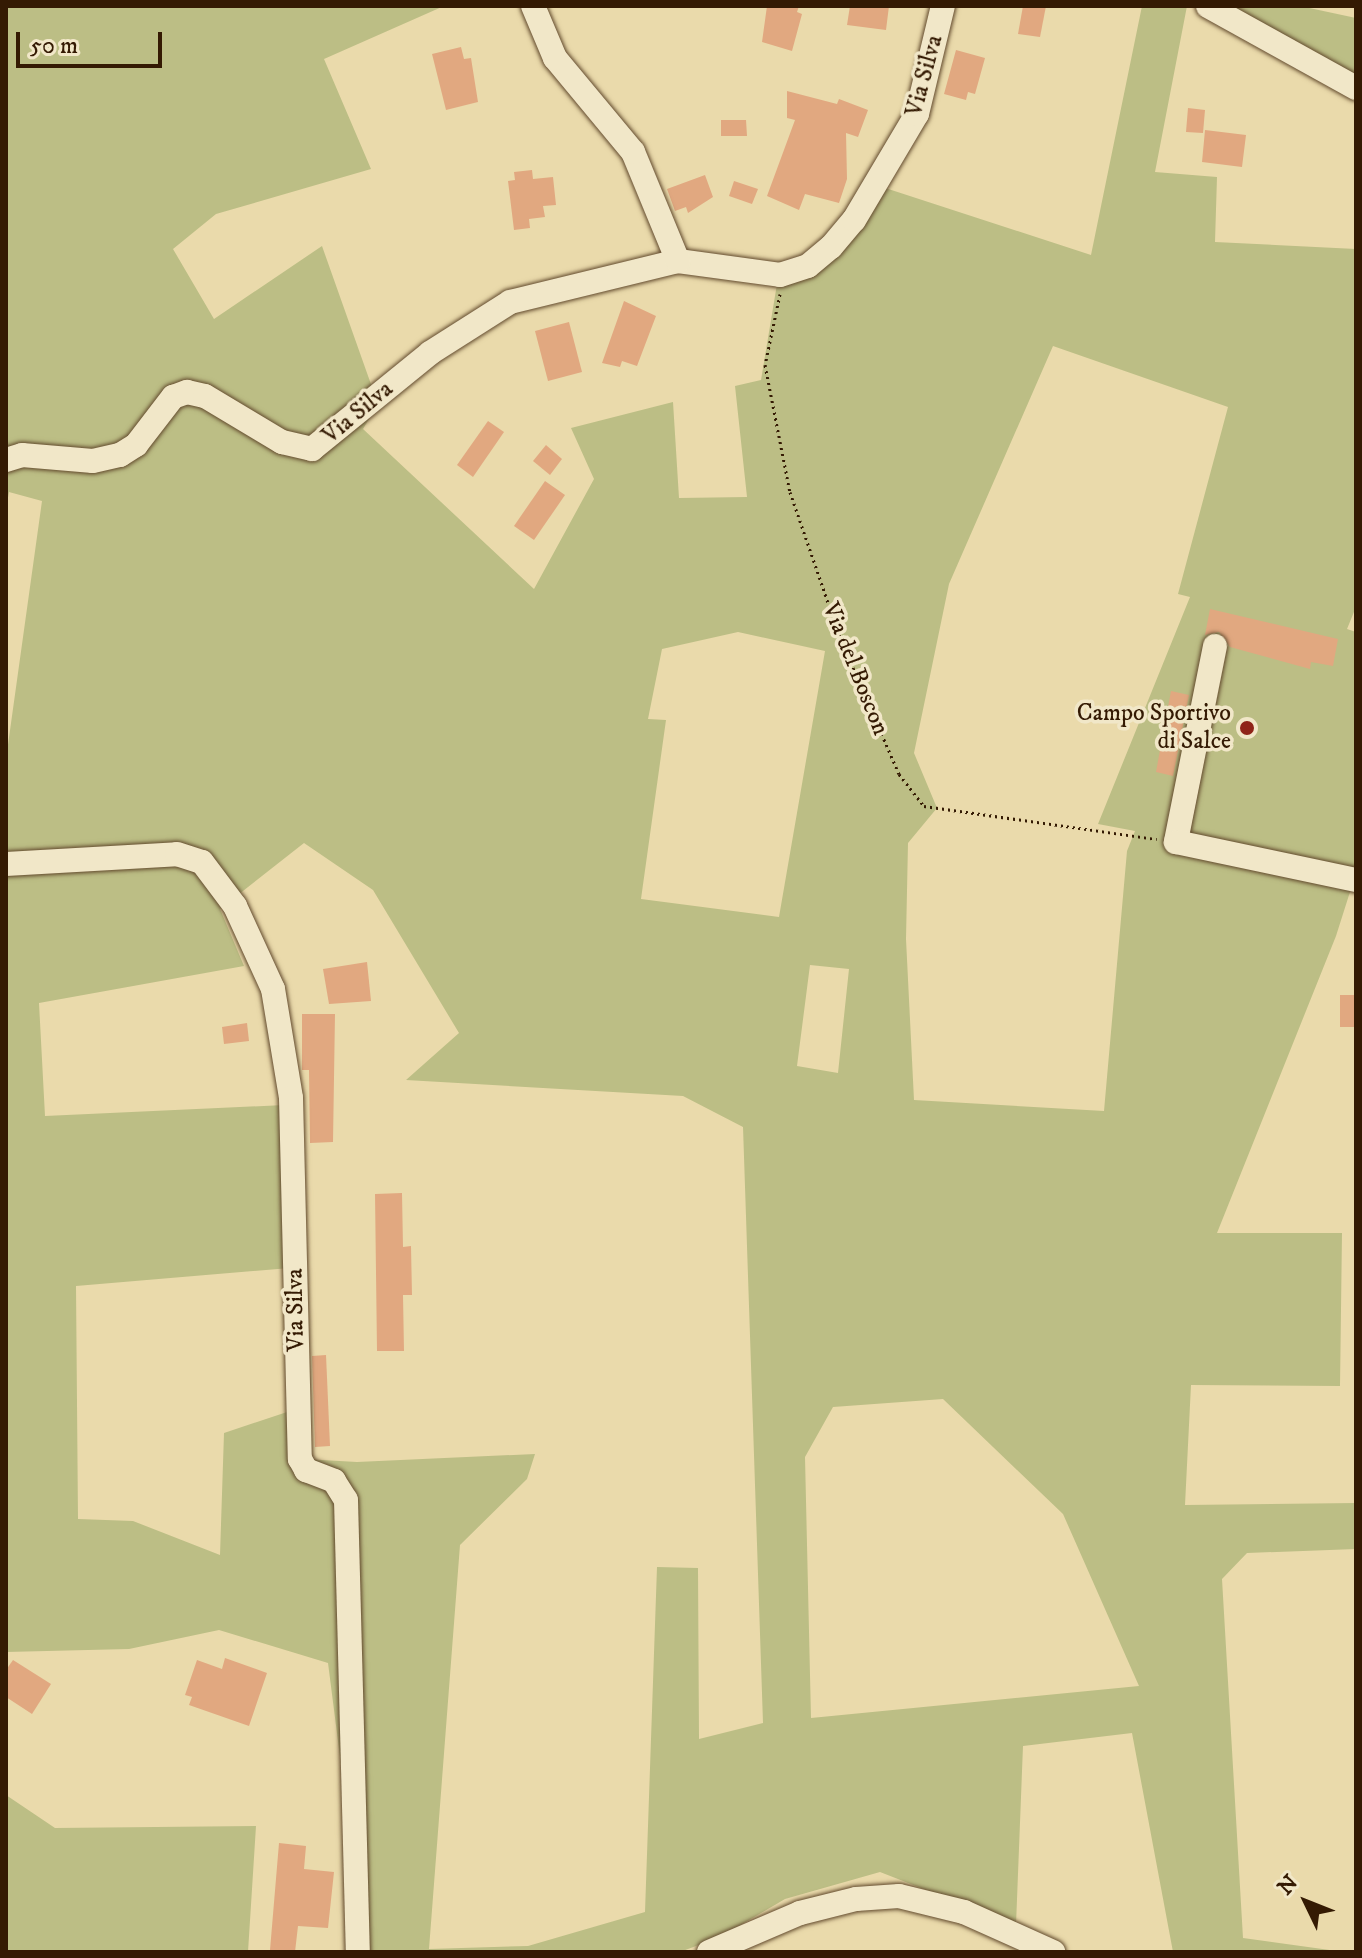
<!DOCTYPE html>
<style>
body{margin:0}
#map{position:relative;width:1362px;height:1958px;overflow:hidden;background:#eadaab;font-family:"IM FELL DW Pica",serif}
div>[style]{position:absolute}
[style*='--x']{left:calc(var(--x)*1px);top:calc(var(--y)*1px);width:calc(var(--w)*1px);rotate:calc(var(--a)*1deg)}
.green>*{inset:0;background:#bcbe85}
.building>*{inset:0;background:#e1a880}
.path>*{height:3px;margin-top:-1.5px;transform-origin:0;background:repeating-linear-gradient(90deg,#341a03 0 2px,transparent 0 6px)}
.roads{filter:drop-shadow(0 0 2px #624a2d) drop-shadow(0 0 2px #624a2d)}
.minor>*{height:24px;margin:-12px;padding:0 12px;transform-origin:12px;border-radius:12px;background:#f1e7c8}
.dots>*{width:22px;height:22px;translate:-50% -50%;box-sizing:border-box;border:4px solid #f1e7c8;border-radius:50%}
span{translate:-50% -50%;white-space:nowrap;text-align:center;line-height:1.15;-webkit-text-stroke:7px #f1e7c8;paint-order:stroke}
.street-label{font-size:24px;color:#341a03}
.poi-label{font-size:24px;color:#341a03}
.right{translate:-100% -50%;text-align:right}
.frame{position:absolute;inset:0;border:8px solid #341a03;pointer-events:none}
.north{position:absolute;left:1266px;top:1862px;width:80px;height:80px;-webkit-text-stroke:6px #f1e7c8;paint-order:stroke;rotate:313deg;font-size:22px;font-weight:700;line-height:32px;text-align:center;color:#341a03}
.north::after{content:'';display:block;margin:auto;width:28px;height:36px;background:#341a03;clip-path:polygon(50% 0,100% 100%,50% 72%,0 100%)}
.scale{position:absolute;left:16px;top:32px;width:146px;height:36px;box-sizing:border-box;border:4px solid #341a03;border-top:0;padding-left:10px;font-size:24px;line-height:28px;white-space:nowrap;color:#341a03;-webkit-text-stroke:6px #f1e7c8;paint-order:stroke}
</style>
<div id="map">
<div class="green">
<i style="clip-path:polygon(evenodd,6px 6px,444px 6px,324px 59px,371px 169px,216px 214px,173px 249px,214px 319px,322px 246px,378px 404px,363px 429px,534px 589px,594px 479px,571px 428px,673px 402px,679px 498px,747px 497px,735px 386px,761px 380px,778px 278px,802px 273px,873px 184px,1091px 255px,1142px 6px,1187px 6px,1155px 172px,1217px 177px,1215px 242px,1356px 249px,1356px 607px,1347px 629px,1356px 632px,1356px 873px,1336px 936px,1217px 1233px,1342px 1233px,1340px 1386px,1191px 1385px,1185px 1505px,1356px 1503px,1356px 1549px,1247px 1553px,1222px 1579px,1243px 1938px,1344px 1952px,1173px 1952px,1132px 1733px,1023px 1746px,1016px 1925px,880px 1872px,785px 1899px,720px 1937px,680px 1952px,365px 1952px,328px 1663px,219px 1630px,129px 1649px,6px 1652px,6px 759px,42px 501px,9px 492px,6px 509px,6px 6px,1053px 346px,1228px 407px,1178px 594px,1190px 597px,1098px 824px,1135px 831px,1127px 851px,1104px 1111px,914px 1100px,906px 939px,908px 843px,937px 808px,914px 753px,949px 584px,1053px 346px,6px 6px,738px 632px,825px 651px,779px 917px,641px 899px,666px 720px,648px 719px,662px 649px,738px 632px,6px 6px,304px 843px,373px 890px,459px 1033px,406px 1080px,683px 1096px,743px 1127px,763px 1723px,699px 1739px,698px 1568px,657px 1567px,645px 1912px,528px 1946px,429px 1949px,460px 1545px,527px 1479px,535px 1454px,357px 1462px,304px 1459px,296px 1409px,224px 1433px,220px 1555px,133px 1521px,78px 1519px,76px 1286px,290px 1268px,284px 1105px,45px 1116px,39px 1003px,244px 966px,220px 909px,304px 843px,6px 6px,810px 965px,849px 969px,838px 1073px,797px 1066px,810px 965px,6px 6px,943px 1399px,1063px 1514px,1139px 1686px,811px 1718px,805px 1457px,833px 1407px,943px 1399px)"></i>
<i style="clip-path:polygon(1221px 6px,1300px 6px,1356px 18px,1356px 80px)"></i>
<i style="clip-path:polygon(6px 1795px,55px 1828px,256px 1826px,248px 1952px,6px 1952px)"></i>
</div>
<div class="building">
<i style="clip-path:polygon(767px 6px,799px 6px,797px 12px,802px 14px,792px 51px,762px 42px)"></i>
<i style="clip-path:polygon(850px 6px,889px 6px,886px 30px,847px 25px)"></i>
<i style="clip-path:polygon(1023px 6px,1046px 6px,1040px 37px,1018px 34px)"></i>
<i style="clip-path:polygon(461px 47px,464px 59px,471px 58px,478px 102px,446px 110px,432px 54px)"></i>
<i style="clip-path:polygon(956px 50px,985px 58px,975px 94px,968px 92px,966px 100px,944px 94px)"></i>
<i style="clip-path:polygon(787px 91px,837px 104px,839px 99px,868px 110px,858px 137px,846px 133px,847px 179px,839px 203px,805px 194px,799px 210px,767px 196px,795px 120px,787px 118px)"></i>
<i style="clip-path:polygon(1188px 108px,1205px 110px,1203px 133px,1186px 132px)"></i>
<i style="clip-path:polygon(721px 120px,746px 120px,747px 136px,721px 136px)"></i>
<i style="clip-path:polygon(1205px 130px,1246px 135px,1242px 167px,1202px 162px)"></i>
<i style="clip-path:polygon(532px 170px,533px 179px,553px 177px,556px 205px,543px 206px,545px 217px,529px 219px,530px 228px,514px 230px,508px 181px,515px 180px,514px 172px)"></i>
<i style="clip-path:polygon(705px 175px,713px 197px,688px 213px,686px 207px,675px 211px,667px 189px)"></i>
<i style="clip-path:polygon(734px 181px,758px 189px,752px 204px,729px 196px)"></i>
<i style="clip-path:polygon(624px 301px,656px 316px,637px 366px,622px 361px,620px 367px,602px 363px)"></i>
<i style="clip-path:polygon(569px 322px,582px 372px,548px 381px,535px 331px)"></i>
<i style="clip-path:polygon(488px 421px,504px 432px,473px 477px,457px 465px)"></i>
<i style="clip-path:polygon(546px 445px,562px 459px,550px 475px,533px 461px)"></i>
<i style="clip-path:polygon(545px 481px,565px 495px,534px 540px,514px 526px)"></i>
<i style="clip-path:polygon(1210px 609px,1338px 639px,1333px 666px,1311px 662px,1310px 669px,1230px 647px,1219px 632px,1205px 635px)"></i>
<i style="clip-path:polygon(1171px 691px,1189px 695px,1173px 776px,1156px 772px)"></i>
<i style="clip-path:polygon(367px 962px,371px 1001px,329px 1004px,323px 969px)"></i>
<i style="clip-path:polygon(1340px 995px,1356px 995px,1356px 1027px,1340px 1027px)"></i>
<i style="clip-path:polygon(302px 1014px,335px 1014px,333px 1142px,310px 1143px,309px 1070px,302px 1070px)"></i>
<i style="clip-path:polygon(247px 1023px,249px 1041px,224px 1044px,222px 1027px)"></i>
<i style="clip-path:polygon(402px 1193px,403px 1247px,411px 1246px,412px 1295px,403px 1295px,404px 1351px,377px 1351px,375px 1194px)"></i>
<i style="clip-path:polygon(326px 1355px,330px 1446px,315px 1447px,312px 1356px)"></i>
<i style="clip-path:polygon(225px 1658px,267px 1673px,249px 1726px,189px 1705px,192px 1697px,185px 1695px,197px 1660px,222px 1669px)"></i>
<i style="clip-path:polygon(13px 1660px,51px 1684px,32px 1714px,6px 1697px,6px 1670px)"></i>
<i style="clip-path:polygon(279px 1843px,306px 1846px,304px 1869px,334px 1872px,328px 1928px,298px 1926px,295px 1952px,270px 1950px)"></i>
</div>
<div class="path">
<i style="--x:780;--y:294;--w:73;--a:101.9"></i>
<i style="--x:765;--y:365;--w:129;--a:78.9"></i>
<i style="--x:790;--y:492;--w:157;--a:71"></i>
<i style="--x:841;--y:640;--w:146;--a:66.6"></i>
<i style="--x:899;--y:774;--w:41;--a:52"></i>
<i style="--x:924;--y:806;--w:235;--a:8.1"></i>
</div>
<div class="roads">
<div class="minor">
<i style="--x:1208;--y:6;--w:169;--a:29"></i>
<i style="--x:678;--y:261;--w:103;--a:7.8"></i>
<i style="--x:780;--y:275;--w:29;--a:-18"></i>
<i style="--x:808;--y:266;--w:30;--a:-40"></i>
<i style="--x:831;--y:247;--w:35;--a:-50"></i>
<i style="--x:854;--y:220;--w:123;--a:-59.3"></i>
<i style="--x:917;--y:114;--w:111;--a:-76.5"></i>
<i style="--x:6;--y:460;--w:17;--a:-17"></i>
<i style="--x:22;--y:455;--w:71;--a:4.8"></i>
<i style="--x:93;--y:461;--w:28;--a:-13"></i>
<i style="--x:120;--y:455;--w:19;--a:-32"></i>
<i style="--x:136;--y:445;--w:61;--a:-52.4"></i>
<i style="--x:173;--y:397;--w:15;--a:-20"></i>
<i style="--x:187;--y:392;--w:18;--a:13"></i>
<i style="--x:205;--y:396;--w:90;--a:30.9"></i>
<i style="--x:282;--y:442;--w:31;--a:13"></i>
<i style="--x:312;--y:449;--w:152;--a:-39.1"></i>
<i style="--x:430;--y:353;--w:95;--a:-32.5"></i>
<i style="--x:510;--y:302;--w:173;--a:-13.7"></i>
<i style="--x:678;--y:261;--w:118;--a:-112.4"></i>
<i style="--x:633;--y:152;--w:122;--a:-129.7"></i>
<i style="--x:555;--y:58;--w:56;--a:-112.9"></i>
<i style="--x:1215;--y:646;--w:200;--a:101.3"></i>
<i style="--x:1176;--y:842;--w:184;--a:11.9"></i>
<i style="--x:6;--y:864;--w:171;--a:-3.3"></i>
<i style="--x:177;--y:854;--w:26;--a:18"></i>
<i style="--x:202;--y:862;--w:55;--a:53.1"></i>
<i style="--x:235;--y:906;--w:91;--a:65.4"></i>
<i style="--x:273;--y:989;--w:110;--a:80.6"></i>
<i style="--x:291;--y:1098;--w:361;--a:88.6"></i>
<i style="--x:300;--y:1459;--w:13;--a:61"></i>
<i style="--x:306;--y:1470;--w:30;--a:21"></i>
<i style="--x:334;--y:1481;--w:22;--a:58"></i>
<i style="--x:346;--y:1500;--w:452;--a:88.5"></i>
<i style="--x:709;--y:1952;--w:99;--a:-23.2"></i>
<i style="--x:800;--y:1913;--w:58;--a:-14"></i>
<i style="--x:856;--y:1899;--w:43;--a:-4"></i>
<i style="--x:899;--y:1896;--w:67;--a:13.8"></i>
<i style="--x:964;--y:1912;--w:98;--a:24.2"></i>
</div>
</div>
<div class="dots">
<i style="left:1247px;top:728px;background:#8f2418"></i>
</div>
<div class="street-label">
<span style="left:925px;top:76px;rotate:-75deg">Via Silva</span>
<span style="left:358px;top:413px;rotate:-40deg">Via Silva</span>
<span style="left:855px;top:669px;rotate:68deg">Via del Boscon</span>
<span style="left:296px;top:1310px;rotate:-91deg">Via Silva</span>
</div>
<div class="poi-label">
<span class="right" style="left:1231px;top:728px">Campo Sportivo<br>di Salce</span>
</div>
<div class="frame"></div>
<div class="north">N</div>
<div class="scale">50 m</div>
</div>
